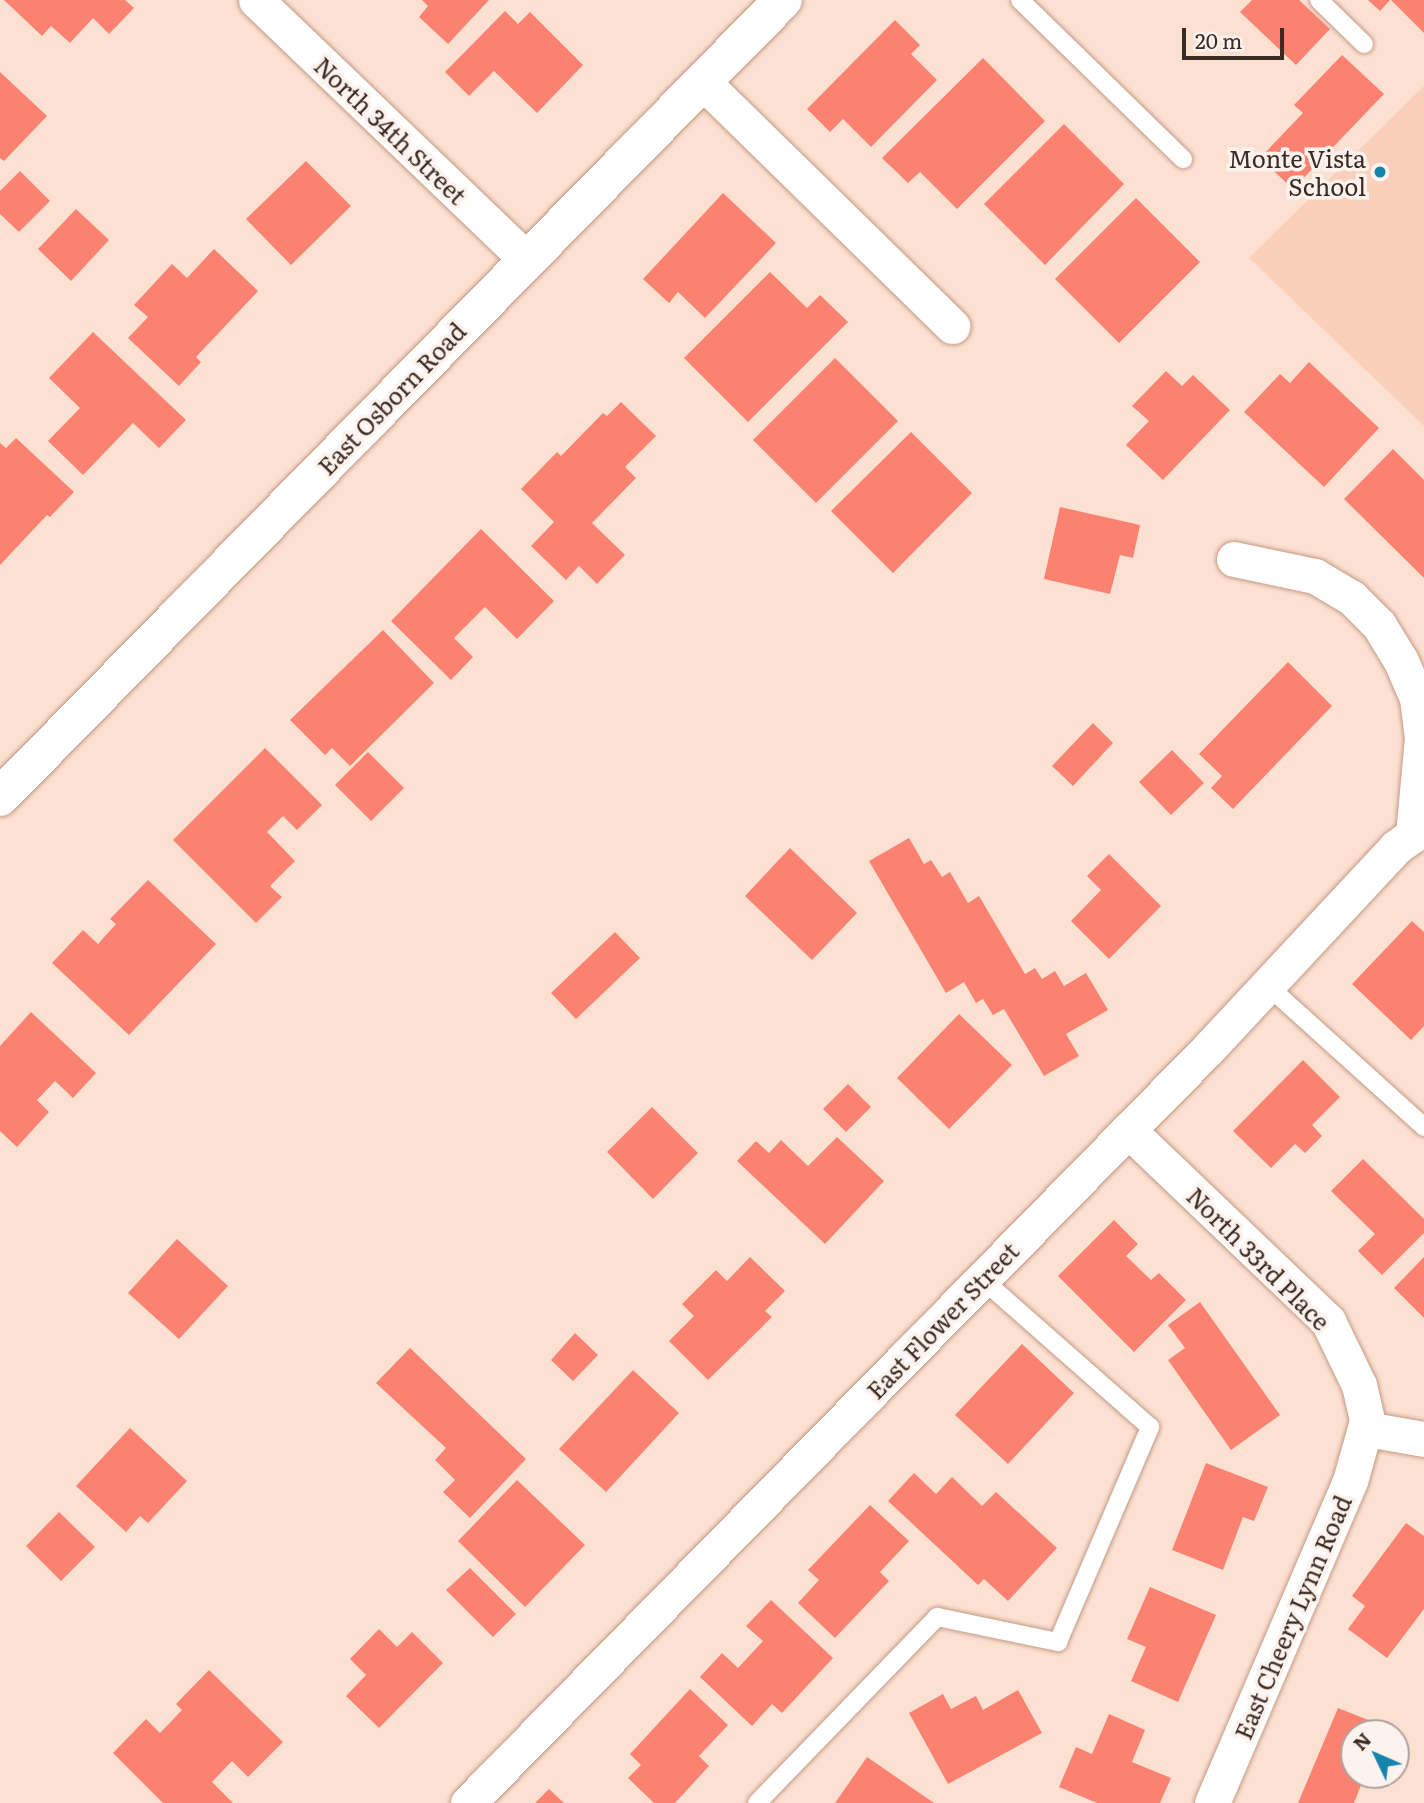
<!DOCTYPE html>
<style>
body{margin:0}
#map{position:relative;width:1424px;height:1803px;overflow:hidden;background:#fce1d3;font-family:Literata,serif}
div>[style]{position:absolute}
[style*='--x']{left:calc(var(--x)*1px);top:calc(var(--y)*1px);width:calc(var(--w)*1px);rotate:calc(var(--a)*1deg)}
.built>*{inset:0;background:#fad0ba}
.building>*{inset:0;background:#fb8271}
.roads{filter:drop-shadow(0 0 2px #c49a83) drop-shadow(0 0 2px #c49a83)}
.service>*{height:18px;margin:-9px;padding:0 9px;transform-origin:9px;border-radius:9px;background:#fff}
.minor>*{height:35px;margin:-17.5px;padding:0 17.5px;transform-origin:17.5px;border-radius:17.5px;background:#fff}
.secondary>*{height:38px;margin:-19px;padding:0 19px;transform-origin:19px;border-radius:19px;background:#fff}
.dots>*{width:19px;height:19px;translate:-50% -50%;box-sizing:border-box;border:4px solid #fcf2ee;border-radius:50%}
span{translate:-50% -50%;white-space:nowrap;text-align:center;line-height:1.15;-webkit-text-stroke:7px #fcf2ee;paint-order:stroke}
.street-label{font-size:24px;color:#3b2a21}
.poi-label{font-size:24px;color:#3b2a21}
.right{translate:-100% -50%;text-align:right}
.north{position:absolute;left:1340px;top:1719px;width:70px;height:70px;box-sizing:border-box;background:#fcf2ee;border:2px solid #afa29c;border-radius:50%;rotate:314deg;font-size:19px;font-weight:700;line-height:28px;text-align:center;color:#3b2a21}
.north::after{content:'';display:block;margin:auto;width:24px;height:32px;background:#1683ab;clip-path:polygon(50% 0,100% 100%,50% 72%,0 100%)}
.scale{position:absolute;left:1182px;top:28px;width:102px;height:32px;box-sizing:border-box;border:4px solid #3b2a21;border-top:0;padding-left:9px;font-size:21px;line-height:24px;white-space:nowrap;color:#3b2a21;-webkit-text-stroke:5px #fcf2ee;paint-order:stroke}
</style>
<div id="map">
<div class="built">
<i style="clip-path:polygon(1424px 86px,1424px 426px,1249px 258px)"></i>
</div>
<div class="building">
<i style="clip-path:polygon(4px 0,125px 0,134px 8px,109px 34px,93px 18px,70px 43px,51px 26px,42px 36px)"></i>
<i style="clip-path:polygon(422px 0,489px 0,448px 44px,419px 17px,428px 6px)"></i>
<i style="clip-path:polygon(1252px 0,1299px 0,1330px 29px,1296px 65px,1240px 12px)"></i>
<i style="clip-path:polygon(1368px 0,1390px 0,1380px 11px)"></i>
<i style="clip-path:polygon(1391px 0,1424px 0,1424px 33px)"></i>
<i style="clip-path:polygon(505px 11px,518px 24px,530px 12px,583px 65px,537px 113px,494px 71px,469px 96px,445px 72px)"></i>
<i style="clip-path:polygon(895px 20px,920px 45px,911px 54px,937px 80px,871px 147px,843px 119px,830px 132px,807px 109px)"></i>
<i style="clip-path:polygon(1342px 55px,1384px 94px,1293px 189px,1260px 158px,1303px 113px,1294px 105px)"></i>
<i style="clip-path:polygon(983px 58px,1045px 121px,957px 209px,920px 172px,908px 183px,882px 158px)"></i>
<i style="clip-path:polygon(0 72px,47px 116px,4px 161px,0 158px)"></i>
<i style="clip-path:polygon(1064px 124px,1124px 184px,1045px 265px,984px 204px)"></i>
<i style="clip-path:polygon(306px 161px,351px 206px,291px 265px,246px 219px)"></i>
<i style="clip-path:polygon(20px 171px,50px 201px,19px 232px,0 214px,0 191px)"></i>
<i style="clip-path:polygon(723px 193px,776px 243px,705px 318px,678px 292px,669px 303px,643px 279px)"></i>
<i style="clip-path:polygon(1136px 198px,1200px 262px,1119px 343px,1055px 279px)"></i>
<i style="clip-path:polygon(76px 209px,109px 240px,71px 281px,38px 249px)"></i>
<i style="clip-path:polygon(214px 249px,258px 291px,196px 357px,201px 362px,179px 386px,128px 338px,148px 317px,134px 305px,172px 264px,187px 278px)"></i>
<i style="clip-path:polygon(770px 272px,807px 308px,820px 295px,848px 322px,748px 422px,684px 358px)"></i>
<i style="clip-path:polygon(93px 332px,186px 420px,159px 448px,133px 423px,83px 475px,48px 441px,80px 408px,49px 378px)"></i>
<i style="clip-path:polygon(835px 358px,898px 421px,816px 503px,753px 440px)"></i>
<i style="clip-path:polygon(1309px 362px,1379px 428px,1324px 487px,1244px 412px,1280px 374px,1290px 383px)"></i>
<i style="clip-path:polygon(1166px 371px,1182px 386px,1193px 375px,1230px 410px,1163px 480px,1126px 445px,1149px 421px,1132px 406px)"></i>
<i style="clip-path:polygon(621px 402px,656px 436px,625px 467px,636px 478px,592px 523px,625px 555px,597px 584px,579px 566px,566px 580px,531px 546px,554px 522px,521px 489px,557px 452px,561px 456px,603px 413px,607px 416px)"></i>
<i style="clip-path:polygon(911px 432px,972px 493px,893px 573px,831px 511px)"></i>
<i style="clip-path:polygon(16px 438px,74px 492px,50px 517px,47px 515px,0 565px,0 443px,6px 448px)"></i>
<i style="clip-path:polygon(1393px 449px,1424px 480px,1424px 578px,1344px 499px)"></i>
<i style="clip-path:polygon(1060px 507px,1140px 525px,1133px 558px,1120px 555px,1110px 594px,1044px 579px)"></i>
<i style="clip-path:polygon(481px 529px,554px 601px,517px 639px,485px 607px,454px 638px,473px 657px,451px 680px,391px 621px)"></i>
<i style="clip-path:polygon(383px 630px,434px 683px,350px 766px,332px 748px,325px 755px,290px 720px)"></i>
<i style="clip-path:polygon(1288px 662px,1332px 706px,1233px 809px,1211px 788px,1222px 776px,1199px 754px)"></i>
<i style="clip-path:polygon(1093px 723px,1113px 743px,1073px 786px,1052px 766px)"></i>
<i style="clip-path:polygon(265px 748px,322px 805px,297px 830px,283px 816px,267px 832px,295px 861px,270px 886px,282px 897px,256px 923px,173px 840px)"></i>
<i style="clip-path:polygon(1172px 750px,1204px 783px,1171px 815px,1139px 782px)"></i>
<i style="clip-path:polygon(368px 752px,404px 788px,371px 821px,335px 785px)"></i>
<i style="clip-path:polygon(909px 838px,924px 864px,931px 860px,942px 877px,950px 872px,968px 903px,979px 896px,1025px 974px,1035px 968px,1042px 979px,1055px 971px,1064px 986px,1086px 973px,1108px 1010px,1066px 1034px,1079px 1056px,1044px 1076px,1004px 1009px,993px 1015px,983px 999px,976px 1003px,964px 982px,946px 993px,869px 861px)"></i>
<i style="clip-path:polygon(790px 848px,857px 913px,812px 960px,745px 896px)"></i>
<i style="clip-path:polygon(1109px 854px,1161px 906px,1109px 959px,1071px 921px,1101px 890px,1087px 876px)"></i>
<i style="clip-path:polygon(148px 880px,216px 944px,129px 1035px,52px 963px,83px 930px,98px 944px,116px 924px,110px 919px)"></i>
<i style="clip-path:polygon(1412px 921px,1424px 932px,1424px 1026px,1411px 1040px,1352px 984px)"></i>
<i style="clip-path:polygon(615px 932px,640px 958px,576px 1019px,551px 993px)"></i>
<i style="clip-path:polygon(31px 1012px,96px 1073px,73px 1098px,55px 1081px,37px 1100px,49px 1112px,17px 1147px,0 1131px,0 1046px)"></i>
<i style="clip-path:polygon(959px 1014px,1012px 1065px,949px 1129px,897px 1078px)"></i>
<i style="clip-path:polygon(1303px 1060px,1340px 1097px,1312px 1125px,1322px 1136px,1305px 1153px,1295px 1144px,1271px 1168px,1233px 1131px)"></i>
<i style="clip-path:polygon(848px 1084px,871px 1107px,846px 1132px,823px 1109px)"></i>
<i style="clip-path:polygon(652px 1107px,698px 1153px,653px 1199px,607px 1152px)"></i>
<i style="clip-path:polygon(837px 1137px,884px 1181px,825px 1244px,737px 1161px,756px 1141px,769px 1153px,781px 1140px,808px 1166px)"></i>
<i style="clip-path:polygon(1363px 1159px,1424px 1219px,1424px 1233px,1382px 1275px,1358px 1251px,1375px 1234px,1331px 1191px)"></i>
<i style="clip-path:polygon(1114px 1220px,1138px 1244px,1126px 1256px,1151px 1280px,1159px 1273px,1186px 1300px,1134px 1352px,1058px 1276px)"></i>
<i style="clip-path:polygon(177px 1239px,228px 1286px,179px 1339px,128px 1293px)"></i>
<i style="clip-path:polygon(750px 1257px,785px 1291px,765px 1311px,772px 1317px,708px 1380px,669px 1341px,694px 1316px,682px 1304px,716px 1270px,727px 1281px)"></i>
<i style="clip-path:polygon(1424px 1257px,1424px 1318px,1394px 1288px)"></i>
<i style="clip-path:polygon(1200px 1302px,1280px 1415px,1231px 1450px,1168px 1360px,1185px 1348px,1168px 1325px)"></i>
<i style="clip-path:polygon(575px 1333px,598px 1355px,573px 1381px,551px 1360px)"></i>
<i style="clip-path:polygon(1022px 1344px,1074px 1393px,1008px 1464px,955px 1415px)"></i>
<i style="clip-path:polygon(410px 1348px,526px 1459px,470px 1518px,443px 1492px,455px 1480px,435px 1460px,446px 1448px,376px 1383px)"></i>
<i style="clip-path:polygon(633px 1370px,679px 1413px,606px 1492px,559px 1449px)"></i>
<i style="clip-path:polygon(130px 1428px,187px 1481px,148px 1523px,140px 1516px,126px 1532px,76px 1486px)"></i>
<i style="clip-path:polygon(1206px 1463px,1268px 1487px,1254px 1521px,1243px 1517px,1223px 1570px,1172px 1550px)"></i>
<i style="clip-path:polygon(914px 1473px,936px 1494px,952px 1477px,982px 1506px,996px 1492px,1057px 1548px,1008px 1601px,984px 1579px,978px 1585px,888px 1501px)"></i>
<i style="clip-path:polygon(517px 1480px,585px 1545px,525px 1607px,458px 1541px)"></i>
<i style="clip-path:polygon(870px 1505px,909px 1541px,880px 1572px,889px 1581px,835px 1638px,798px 1603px,819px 1580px,808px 1570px)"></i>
<i style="clip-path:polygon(59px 1512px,95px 1547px,61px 1581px,26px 1546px)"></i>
<i style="clip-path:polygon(1406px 1523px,1424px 1536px,1424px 1609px,1387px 1658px,1348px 1629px,1365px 1606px,1352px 1596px)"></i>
<i style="clip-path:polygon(470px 1568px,516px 1614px,493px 1637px,446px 1590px)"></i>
<i style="clip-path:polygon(1150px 1587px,1216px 1615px,1178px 1702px,1131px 1681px,1146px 1647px,1127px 1639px)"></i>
<i style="clip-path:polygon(771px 1600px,833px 1658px,782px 1713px,772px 1704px,752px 1726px,700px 1677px,722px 1653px,738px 1668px,763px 1641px,746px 1626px)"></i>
<i style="clip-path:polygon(379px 1629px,397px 1647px,412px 1632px,443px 1663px,379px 1728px,346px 1696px,366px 1675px,350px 1659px)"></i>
<i style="clip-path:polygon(209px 1670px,283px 1742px,248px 1777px,232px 1761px,212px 1782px,233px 1803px,163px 1803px,113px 1753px,146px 1719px,160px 1733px,182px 1710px,176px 1704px)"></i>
<i style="clip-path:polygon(690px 1689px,728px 1725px,699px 1756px,709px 1766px,675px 1803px,654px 1803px,628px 1778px,641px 1765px,630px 1754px)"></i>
<i style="clip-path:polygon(1018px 1690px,1042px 1733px,948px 1784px,909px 1713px,943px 1694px,951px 1709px,976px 1696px,983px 1710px)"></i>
<i style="clip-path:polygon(1338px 1708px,1386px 1727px,1383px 1733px,1354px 1733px,1354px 1775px,1365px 1775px,1354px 1803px,1298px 1803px)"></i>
<i style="clip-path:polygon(1109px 1714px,1145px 1730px,1132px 1762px,1171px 1778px,1160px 1803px,1097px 1803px,1059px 1787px,1076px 1747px,1092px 1754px)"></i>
<i style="clip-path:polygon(867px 1757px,934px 1803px,835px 1803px)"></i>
<i style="clip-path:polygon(549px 1789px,564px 1803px,535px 1803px)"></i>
</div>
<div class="roads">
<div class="service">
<i style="--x:1020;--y:0;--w:228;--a:44.3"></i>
<i style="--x:1319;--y:0;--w:63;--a:44.4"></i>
<i style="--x:1267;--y:985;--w:212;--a:42.1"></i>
<i style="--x:757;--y:1803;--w:259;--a:-45.9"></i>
<i style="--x:937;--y:1617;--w:124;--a:11.7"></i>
<i style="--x:1058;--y:1642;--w:234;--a:-66.8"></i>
<i style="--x:1150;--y:1427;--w:224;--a:-138.6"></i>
</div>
<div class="minor">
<i style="--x:256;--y:0;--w:376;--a:43.8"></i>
<i style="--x:703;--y:82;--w:349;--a:44.4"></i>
<i style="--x:1234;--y:559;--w:83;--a:11.9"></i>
<i style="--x:1315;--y:576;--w:43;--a:30.7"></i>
<i style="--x:1352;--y:598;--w:38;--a:45"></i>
<i style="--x:1379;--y:625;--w:42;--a:58.6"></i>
<i style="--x:1401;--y:661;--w:40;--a:66.6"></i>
<i style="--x:1417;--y:698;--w:40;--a:82.9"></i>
<i style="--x:1422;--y:738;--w:97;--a:95.3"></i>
<i style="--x:1128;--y:1130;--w:277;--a:43.7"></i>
<i style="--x:1328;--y:1321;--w:71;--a:64.2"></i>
<i style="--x:1359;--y:1385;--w:37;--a:77"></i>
<i style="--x:1367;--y:1421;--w:62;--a:105.8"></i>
<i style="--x:1350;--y:1481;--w:350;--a:113.2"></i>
<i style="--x:1367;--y:1429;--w:58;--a:10"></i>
<i style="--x:468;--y:1803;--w:1055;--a:-45.54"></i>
<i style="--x:1207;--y:1050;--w:277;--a:-47"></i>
<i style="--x:1396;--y:847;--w:21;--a:-35"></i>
</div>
<div class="secondary">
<i style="--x:0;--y:797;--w:1117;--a:-45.51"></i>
</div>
</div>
<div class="dots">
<i style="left:1380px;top:172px;background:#1683ab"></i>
</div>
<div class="street-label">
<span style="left:391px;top:130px;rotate:44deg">North 34th Street</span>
<span style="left:391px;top:398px;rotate:-46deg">East Osborn Road</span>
<span style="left:1259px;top:1258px;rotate:45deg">North 33rd Place</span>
<span style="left:942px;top:1320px;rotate:-46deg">East Flower Street</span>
<span style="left:1292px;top:1617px;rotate:-67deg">East Cheery Lynn Road</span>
</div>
<div class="poi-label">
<span class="right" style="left:1366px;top:172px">Monte Vista<br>School</span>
</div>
<div class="north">N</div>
<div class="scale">20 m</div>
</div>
